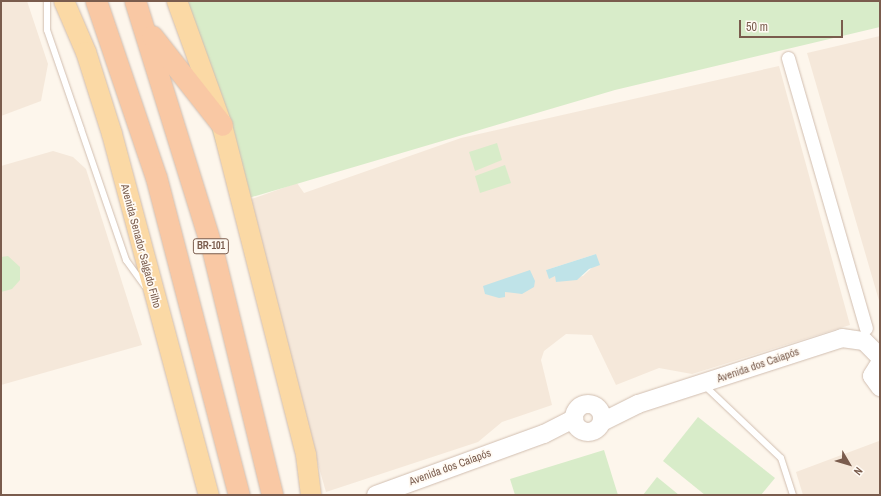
<!DOCTYPE html>
<meta charset="utf-8">
<style>
body{margin:0}
#map{position:relative;width:881px;height:496px;overflow:hidden;background:#fdf6ec;font-family:"Archivo Narrow",sans-serif}
div>[style]{position:absolute}
[style*='--x']{left:calc(var(--x)*1px);top:calc(var(--y)*1px);width:calc(var(--w)*1px);rotate:calc(var(--a)*1deg)}
.residential>*{inset:0;background:#f5e8da}
.green>*{inset:0;background:#d8ecc9}
.water>*{inset:0;background:#bfe3e8}
.roads{filter:drop-shadow(0 0 1px #d1beb0) drop-shadow(0 0 1px #d1beb0)}
.service>*{height:6px;margin:-3px;padding:0 3px;transform-origin:3px;border-radius:3px;background:#fff}
.minor>*{height:13px;margin:-6.5px;padding:0 6.5px;transform-origin:6.5px;border-radius:6.5px;background:#fff}
.secondary>*{height:18px;margin:-9px;padding:0 9px;transform-origin:9px;border-radius:9px;background:#fff}
.secondary>.ring{margin:-9px;padding:0;box-sizing:content-box;background:none;border:18px solid #fff;border-radius:50%}
.primary>*{height:20px;margin:-10px;padding:0 10px;transform-origin:10px;border-radius:10px;background:#fbd9a5}
.trunk>*{height:21px;margin:-10.5px;padding:0 10.5px;transform-origin:10.5px;border-radius:10.5px;background:#f9c8a4}
span{translate:-50% -50%;white-space:nowrap;text-align:center;line-height:1.15;-webkit-text-stroke:3.5px #fffaf3;paint-order:stroke}
.shield-label span{padding:1px 3px;background:#fffaf3;border:1px solid;border-radius:3px;-webkit-text-stroke-width:0}
.shield-label{font-size:10px;color:#7a5c4d;font-weight:700}
.street-label{font-size:11px;color:#7a5c4d}
.frame{position:absolute;inset:0;border:2px solid #7a5c4d;pointer-events:none}
.north{position:absolute;left:829px;top:444px;width:40px;height:40px;-webkit-text-stroke:3px #fffaf3;paint-order:stroke;rotate:128deg;font-size:11px;font-weight:700;line-height:16px;text-align:center;color:#7a5c4d}
.north::after{content:'';display:block;margin:auto;width:14px;height:18px;background:#7a5c4d;clip-path:polygon(50% 0,100% 100%,50% 72%,0 100%)}
.scale{position:absolute;left:739px;top:20px;width:104px;height:18px;box-sizing:border-box;border:2px solid #7a5c4d;border-top:0;padding-left:5px;font-size:12px;line-height:14px;white-space:nowrap;color:#7a5c4d;-webkit-text-stroke:3px #fffaf3;paint-order:stroke}
</style>
<div id="map">
<div class="residential">
<i style="clip-path:polygon(1px 1px,27px 1px,48px 64px,41px 101px,1px 116px)"></i>
<i style="clip-path:polygon(880px 36px,880px 304px,807px 53px)"></i>
<i style="clip-path:polygon(evenodd,779px 66px,850px 325px,692px 374px,659px 368px,616px 385px,592px 335px,566px 334px,544px 351px,541px 360px,552px 405px,502px 422px,478px 442px,326px 492px,243px 202px,297px 183px,304px 193px,461px 138px,779px 66px,596px 254px,595px 265px,583px 276px,556px 282px,556px 276px,546px 270px,596px 254px)"></i>
<i style="clip-path:polygon(53px 151px,73px 157px,86px 169px,142px 345px,1px 385px,1px 166px)"></i>
<i style="clip-path:polygon(879px 441px,880px 495px,803px 495px,796px 472px)"></i>
</div>
<div class="green">
<i style="clip-path:polygon(170px 1px,880px 1px,880px 27px,615px 90px,235px 202px)"></i>
<i style="clip-path:polygon(497px 143px,502px 160px,475px 171px,469px 152px)"></i>
<i style="clip-path:polygon(505px 165px,511px 183px,480px 193px,475px 176px)"></i>
<i style="clip-path:polygon(8px 256px,20px 267px,20px 280px,12px 289px,1px 292px,1px 257px)"></i>
<i style="clip-path:polygon(698px 417px,775px 478px,761px 495px,705px 495px,663px 461px)"></i>
<i style="clip-path:polygon(604px 450px,618px 495px,515px 495px,510px 479px)"></i>
<i style="clip-path:polygon(657px 477px,679px 495px,643px 495px)"></i>
</div>
<div class="water">
<i style="clip-path:polygon(596px 254px,600px 265px,589px 269px,577px 280px,556px 282px,555px 276px,549px 279px,546px 270px)"></i>
<i style="clip-path:polygon(530px 270px,535px 281px,534px 287px,522px 294px,505px 292px,505px 297px,499px 298px,485px 294px,483px 286px)"></i>
</div>
<div class="roads">
<div class="service">
<i style="--x:47;--y:1;--w:29;--a:90"></i>
<i style="--x:47;--y:30;--w:105;--a:71"></i>
<i style="--x:81;--y:129;--w:139;--a:71"></i>
<i style="--x:126;--y:260;--w:32;--a:54"></i>
<i style="--x:704;--y:385;--w:106;--a:43.5"></i>
<i style="--x:781;--y:458;--w:39;--a:72"></i>
</div>
<div class="minor">
<i style="--x:788;--y:58;--w:281;--a:73.9"></i>
</div>
<div class="secondary">
<i style="--x:880;--y:363;--w:15;--a:122"></i>
<i style="--x:872;--y:376;--w:14;--a:54"></i>
<i class="ring" style="left:574px;top:404px;width:10px;height:10px"></i>
<i style="--x:602;--y:422;--w:40;--a:-26.6"></i>
<i style="--x:638;--y:404;--w:214;--a:-17.9"></i>
<i style="--x:842;--y:338;--w:22;--a:8"></i>
<i style="--x:864;--y:341;--w:23;--a:45"></i>
<i style="--x:376;--y:495;--w:179;--a:-20"></i>
<i style="--x:544;--y:434;--w:34;--a:-27"></i>
</div>
<div class="primary">
<i style="--x:64;--y:1;--w:56;--a:66.7"></i>
<i style="--x:86;--y:52;--w:86;--a:72.4"></i>
<i style="--x:112;--y:134;--w:374;--a:75"></i>
<i style="--x:177;--y:1;--w:132;--a:70.1"></i>
<i style="--x:222;--y:125;--w:341;--a:75.7"></i>
<i style="--x:306;--y:455;--w:40;--a:82.9"></i>
</div>
<div class="trunk">
<i style="--x:96;--y:1;--w:186;--a:71.2"></i>
<i style="--x:156;--y:177;--w:329;--a:75.4"></i>
<i style="--x:135;--y:1;--w:259;--a:72.7"></i>
<i style="--x:212;--y:248;--w:254;--a:76.3"></i>
<i style="--x:152;--y:36;--w:113;--a:51.8"></i>
</div>
</div>
<div class="shield-label">
<span style="left:211px;top:246px">BR-101</span>
</div>
<div class="street-label">
<span style="left:141px;top:246px;rotate:75deg">Avenida Senador Salgado Filho</span>
<span style="left:758px;top:365px;rotate:-19deg">Avenida dos Caiapós</span>
<span style="left:450px;top:467px;rotate:-20deg">Avenida dos Caiapós</span>
</div>
<div class="frame"></div>
<div class="north">N</div>
<div class="scale">50 m</div>
</div>
